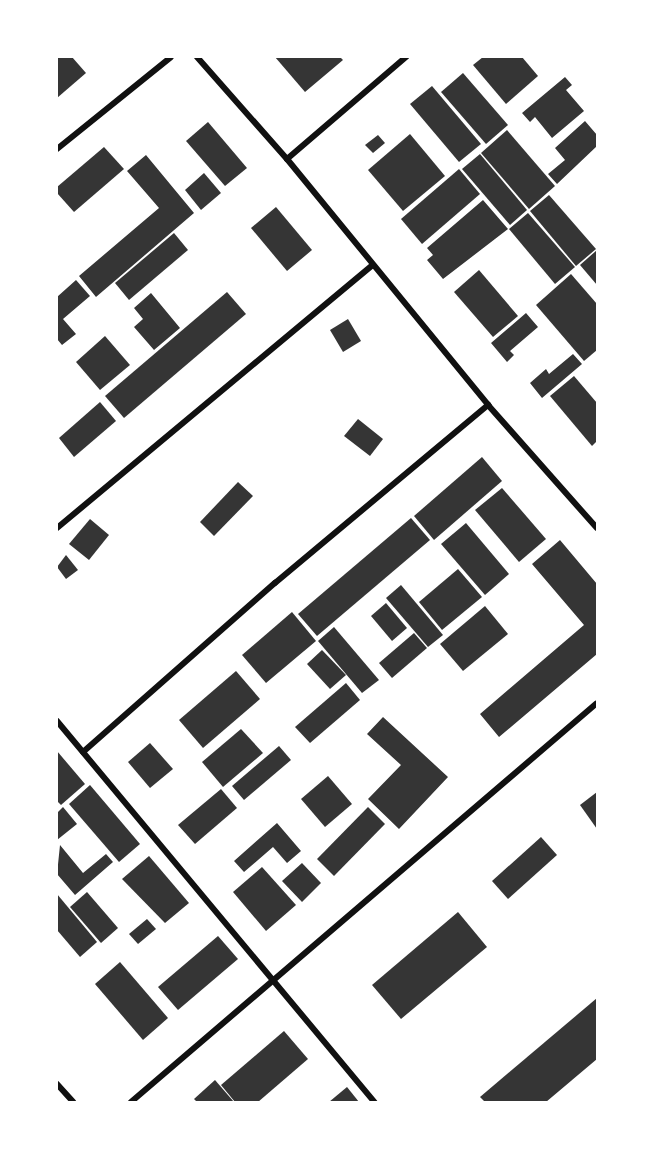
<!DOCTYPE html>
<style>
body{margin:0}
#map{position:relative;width:654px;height:1159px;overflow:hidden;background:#fff;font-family:Lato,sans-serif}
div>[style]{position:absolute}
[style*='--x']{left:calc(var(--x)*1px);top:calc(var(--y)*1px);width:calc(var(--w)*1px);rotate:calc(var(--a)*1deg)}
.building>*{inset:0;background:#353535}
.minor>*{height:6px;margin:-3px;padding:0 3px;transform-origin:3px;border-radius:3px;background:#111}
span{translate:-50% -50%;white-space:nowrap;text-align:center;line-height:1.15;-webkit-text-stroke:6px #fff;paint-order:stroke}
.frame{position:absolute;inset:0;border:58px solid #fff;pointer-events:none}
</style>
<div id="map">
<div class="building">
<i style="clip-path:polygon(57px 57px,72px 57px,86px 73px,57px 98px)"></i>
<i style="clip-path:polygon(275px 57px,340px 57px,343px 60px,305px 92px)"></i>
<i style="clip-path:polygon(483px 57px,522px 57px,538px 76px,506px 104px,473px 65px)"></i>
<i style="clip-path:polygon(463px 73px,508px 125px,486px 144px,441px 92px)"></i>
<i style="clip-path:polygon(565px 77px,572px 85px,566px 90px,584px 111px,552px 138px,535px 117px,530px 122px,522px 113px)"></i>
<i style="clip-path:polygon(432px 86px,481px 144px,459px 162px,410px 104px)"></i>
<i style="clip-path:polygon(585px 121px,597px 135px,597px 146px,557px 184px,548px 174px,565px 160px,555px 148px)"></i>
<i style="clip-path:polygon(208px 122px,247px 168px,225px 186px,186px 141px)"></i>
<i style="clip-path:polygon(507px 130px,555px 186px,529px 209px,481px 153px)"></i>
<i style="clip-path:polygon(410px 134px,445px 176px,403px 211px,368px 170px)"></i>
<i style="clip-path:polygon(378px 135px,385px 143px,373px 153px,365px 145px)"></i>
<i style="clip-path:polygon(104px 147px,124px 169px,74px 212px,57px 193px,57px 187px)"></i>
<i style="clip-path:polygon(480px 154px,527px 210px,510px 225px,462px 169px)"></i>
<i style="clip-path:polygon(146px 155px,194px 213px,96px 297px,79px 276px,159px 208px,127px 171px)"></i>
<i style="clip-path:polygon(459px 169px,480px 194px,422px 244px,401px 219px)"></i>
<i style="clip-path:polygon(204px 173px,221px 193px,201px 210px,185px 190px)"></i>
<i style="clip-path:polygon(549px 195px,596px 249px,576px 266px,530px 211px)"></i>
<i style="clip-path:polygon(483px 200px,508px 229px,443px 279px,427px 260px,433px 255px,427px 248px)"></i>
<i style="clip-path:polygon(276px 207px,312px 250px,287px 271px,251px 228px)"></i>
<i style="clip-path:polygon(528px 213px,575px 267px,555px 284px,509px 229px)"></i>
<i style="clip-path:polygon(174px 233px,188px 250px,129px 300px,115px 283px)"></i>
<i style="clip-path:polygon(597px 250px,597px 285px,580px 265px)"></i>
<i style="clip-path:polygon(479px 270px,518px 316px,493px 337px,454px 292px)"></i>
<i style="clip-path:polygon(571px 274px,597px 304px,597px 350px,584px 361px,536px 305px)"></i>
<i style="clip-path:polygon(76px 280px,90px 296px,63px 319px,76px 334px,62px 345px,57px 339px,57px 297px)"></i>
<i style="clip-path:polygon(227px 292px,246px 314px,124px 418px,105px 396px)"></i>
<i style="clip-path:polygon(151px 293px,180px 328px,154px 350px,134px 327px,143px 319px,134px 308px)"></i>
<i style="clip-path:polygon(526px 313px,538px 327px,510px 351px,514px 355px,507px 362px,491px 343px)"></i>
<i style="clip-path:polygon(348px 319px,361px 341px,343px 352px,330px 330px)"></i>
<i style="clip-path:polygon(105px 336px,130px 365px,100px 390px,76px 362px)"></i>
<i style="clip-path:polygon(573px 354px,582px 364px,542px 398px,530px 383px,546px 369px,549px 374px)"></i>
<i style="clip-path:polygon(574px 376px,597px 403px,597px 441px,592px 446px,550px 396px)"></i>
<i style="clip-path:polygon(100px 402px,116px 421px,74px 457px,59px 438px)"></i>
<i style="clip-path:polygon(358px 419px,383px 439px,370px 456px,344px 436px)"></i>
<i style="clip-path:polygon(482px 457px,502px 481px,434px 540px,414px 516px)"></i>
<i style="clip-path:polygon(238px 482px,253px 496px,214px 536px,200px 522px)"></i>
<i style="clip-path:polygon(502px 488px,546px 539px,519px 562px,475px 510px)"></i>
<i style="clip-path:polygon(411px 518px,430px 540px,317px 636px,298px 614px)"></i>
<i style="clip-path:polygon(90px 519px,109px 535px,89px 560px,69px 544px)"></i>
<i style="clip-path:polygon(466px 523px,509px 574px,485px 595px,441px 544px)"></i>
<i style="clip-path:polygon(560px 540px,597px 584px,597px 654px,499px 737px,480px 714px,584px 625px,532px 564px)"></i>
<i style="clip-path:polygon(66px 555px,78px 570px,66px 579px,57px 567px)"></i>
<i style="clip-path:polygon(458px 569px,482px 597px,442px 630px,419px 602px)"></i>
<i style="clip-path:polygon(401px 585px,443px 635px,428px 647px,386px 598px)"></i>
<i style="clip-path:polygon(386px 603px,407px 628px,392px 641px,371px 616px)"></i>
<i style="clip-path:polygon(485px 606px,508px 634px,463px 671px,440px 644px)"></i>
<i style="clip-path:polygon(292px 612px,316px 641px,266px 683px,242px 655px)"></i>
<i style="clip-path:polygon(334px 627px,379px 680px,362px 693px,318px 641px)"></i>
<i style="clip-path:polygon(414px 633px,427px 648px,392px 678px,379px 663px)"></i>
<i style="clip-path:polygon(322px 650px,346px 675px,330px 689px,307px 664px)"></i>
<i style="clip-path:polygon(236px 671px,260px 699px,203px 748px,179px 720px)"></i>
<i style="clip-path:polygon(346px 683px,360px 700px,310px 743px,295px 727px)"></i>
<i style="clip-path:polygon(383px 717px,448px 777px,399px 829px,368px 799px,401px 765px,367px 734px)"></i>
<i style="clip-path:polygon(241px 729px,263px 753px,223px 787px,202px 762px)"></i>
<i style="clip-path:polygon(150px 743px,173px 769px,150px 788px,128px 762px)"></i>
<i style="clip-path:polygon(279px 746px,291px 760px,244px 800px,232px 786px)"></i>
<i style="clip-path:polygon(57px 751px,85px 784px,61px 805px,57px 801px)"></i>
<i style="clip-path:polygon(328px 776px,352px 804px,325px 827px,301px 799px)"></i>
<i style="clip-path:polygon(90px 785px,140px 844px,119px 862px,69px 804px)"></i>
<i style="clip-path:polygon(221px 789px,237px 808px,195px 844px,178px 825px)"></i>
<i style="clip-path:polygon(597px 792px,597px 829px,580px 805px)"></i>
<i style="clip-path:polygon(63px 807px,77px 824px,57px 840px,57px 813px)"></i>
<i style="clip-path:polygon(368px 807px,385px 824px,334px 876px,317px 859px)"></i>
<i style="clip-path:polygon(277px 823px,301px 851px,287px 863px,273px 847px,244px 872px,234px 861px)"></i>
<i style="clip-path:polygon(541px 837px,557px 855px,508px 899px,492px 881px)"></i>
<i style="clip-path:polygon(60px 845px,83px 873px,106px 854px,113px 862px,75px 895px,57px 874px)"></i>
<i style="clip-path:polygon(149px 856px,189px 903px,165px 923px,122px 879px)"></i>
<i style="clip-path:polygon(302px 863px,321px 883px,302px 902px,282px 881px)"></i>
<i style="clip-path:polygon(262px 867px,296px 905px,266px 931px,233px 892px)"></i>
<i style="clip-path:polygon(87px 892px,118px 928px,101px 943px,70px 907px)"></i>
<i style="clip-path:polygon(57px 894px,97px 942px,80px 957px,57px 930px)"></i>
<i style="clip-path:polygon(458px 912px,487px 947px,401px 1019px,372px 985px)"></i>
<i style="clip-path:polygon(147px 919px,156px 929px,138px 944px,129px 934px)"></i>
<i style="clip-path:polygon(218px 936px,238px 959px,178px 1010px,158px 987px)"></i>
<i style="clip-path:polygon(120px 962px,168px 1018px,143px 1040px,95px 984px)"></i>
<i style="clip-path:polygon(597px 998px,597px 1059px,546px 1102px,485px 1102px,480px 1097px)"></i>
<i style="clip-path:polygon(284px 1031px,308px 1059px,258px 1102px,235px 1102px,221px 1085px)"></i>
<i style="clip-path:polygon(215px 1080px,234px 1102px,197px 1102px,194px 1099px)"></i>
<i style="clip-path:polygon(347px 1087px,359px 1102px,329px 1102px)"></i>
</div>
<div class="minor">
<i style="--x:197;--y:57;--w:136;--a:48.6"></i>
<i style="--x:287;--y:159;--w:318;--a:50.7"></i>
<i style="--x:488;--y:405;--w:164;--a:48.5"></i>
<i style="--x:57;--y:149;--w:146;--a:-38.9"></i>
<i style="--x:287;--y:159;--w:157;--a:-40.6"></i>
<i style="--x:57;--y:528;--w:411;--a:-39.8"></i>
<i style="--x:57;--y:721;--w:496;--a:50.2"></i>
<i style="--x:83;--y:752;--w:256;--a:-41.4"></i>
<i style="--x:275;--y:583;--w:278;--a:-39.9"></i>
<i style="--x:57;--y:1084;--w:24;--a:48"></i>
<i style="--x:131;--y:1102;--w:613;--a:-40.57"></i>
</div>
<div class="frame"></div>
</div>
